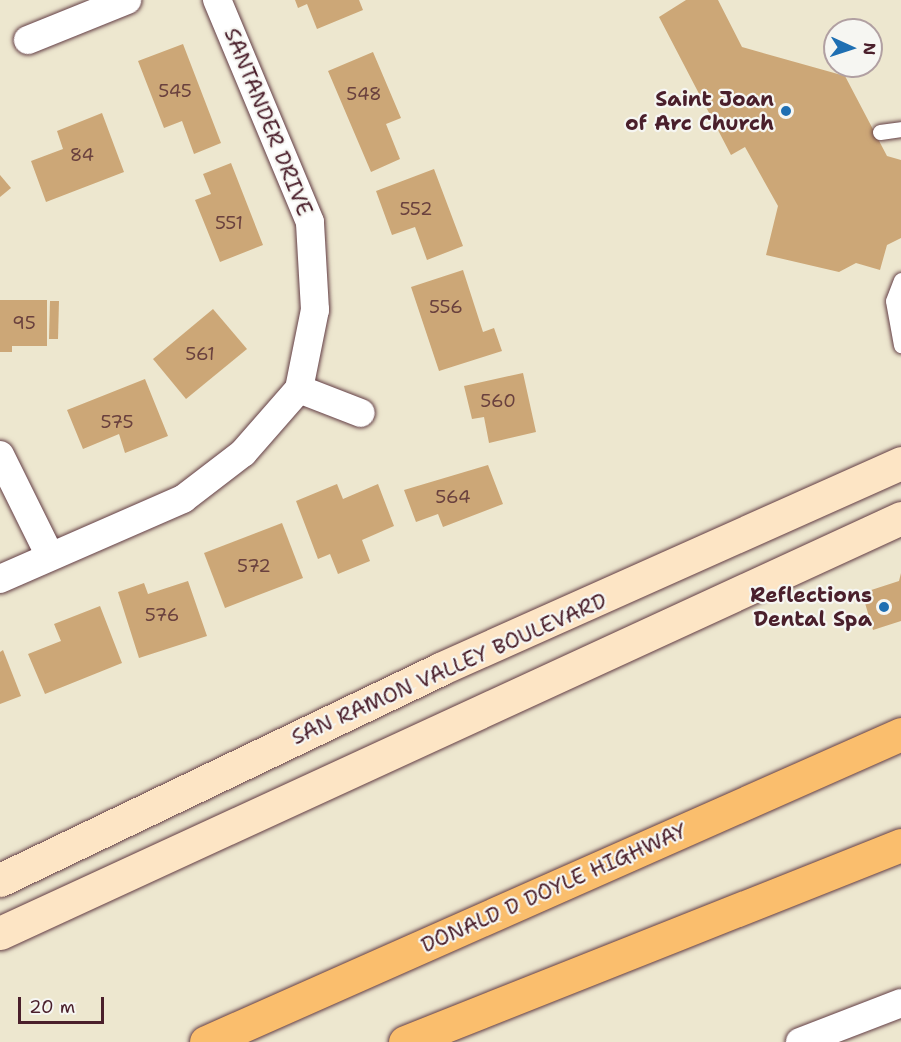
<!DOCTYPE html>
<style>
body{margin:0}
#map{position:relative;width:901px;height:1042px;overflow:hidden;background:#ede7cf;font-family:"Shantell Sans",sans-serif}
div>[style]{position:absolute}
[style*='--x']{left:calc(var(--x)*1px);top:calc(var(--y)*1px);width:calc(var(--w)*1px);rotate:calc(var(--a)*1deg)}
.building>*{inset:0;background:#cca777}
.roads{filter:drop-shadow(0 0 2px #623d44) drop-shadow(0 0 2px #623d44)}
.service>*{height:15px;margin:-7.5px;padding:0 7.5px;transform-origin:7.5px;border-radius:7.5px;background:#fff}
.minor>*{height:28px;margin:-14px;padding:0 14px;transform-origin:14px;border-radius:14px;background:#fff}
.secondary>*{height:33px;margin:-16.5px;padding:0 16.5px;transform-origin:16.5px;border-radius:16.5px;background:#fde5c5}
.motorway>*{height:33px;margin:-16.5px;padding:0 16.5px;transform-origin:16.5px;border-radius:16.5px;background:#fabe6d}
.dots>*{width:16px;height:16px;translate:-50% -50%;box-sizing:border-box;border:3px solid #f6f6f2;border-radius:50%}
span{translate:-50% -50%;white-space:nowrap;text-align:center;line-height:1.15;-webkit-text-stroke:4.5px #f6f6f2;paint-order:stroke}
.number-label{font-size:18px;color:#6a413e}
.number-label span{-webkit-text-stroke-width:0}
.poi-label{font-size:21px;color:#4a1f2b;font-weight:700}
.right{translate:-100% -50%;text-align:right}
.street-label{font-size:21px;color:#4a1f2b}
.north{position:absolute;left:823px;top:18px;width:60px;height:60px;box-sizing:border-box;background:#f6f6f2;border:2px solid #b1a0a2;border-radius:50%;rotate:93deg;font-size:16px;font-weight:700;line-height:24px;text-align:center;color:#4a1f2b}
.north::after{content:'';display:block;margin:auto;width:21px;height:27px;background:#1f6fb2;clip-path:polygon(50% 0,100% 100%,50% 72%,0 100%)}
.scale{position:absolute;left:18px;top:997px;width:86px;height:27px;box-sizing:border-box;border:3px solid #4a1f2b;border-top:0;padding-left:8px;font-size:18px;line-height:21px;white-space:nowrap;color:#4a1f2b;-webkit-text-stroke:4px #f6f6f2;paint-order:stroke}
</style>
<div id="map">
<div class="building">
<i style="clip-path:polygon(295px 0,359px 0,363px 10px,317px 29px,307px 4px,298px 8px)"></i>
<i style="clip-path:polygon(686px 0,718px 0,742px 47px,845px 76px,887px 156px,901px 160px,901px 238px,887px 245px,880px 270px,856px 263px,839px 272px,766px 255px,778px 206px,745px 147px,731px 155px,659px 17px)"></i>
<i style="clip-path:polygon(183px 44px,221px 143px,194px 154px,182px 121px,164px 128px,138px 61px)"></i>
<i style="clip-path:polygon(373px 52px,401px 118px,386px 124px,400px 159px,371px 172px,328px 71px)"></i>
<i style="clip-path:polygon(102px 113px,124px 172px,46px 202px,31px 161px,63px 149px,57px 131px)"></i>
<i style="clip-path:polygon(231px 163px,263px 245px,220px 262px,195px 200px,211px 194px,203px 174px)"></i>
<i style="clip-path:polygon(434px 169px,463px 246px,427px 260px,415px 227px,392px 235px,376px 191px)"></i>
<i style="clip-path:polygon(0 175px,11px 188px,0 197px)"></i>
<i style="clip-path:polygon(463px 270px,483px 332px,494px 328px,502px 351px,439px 371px,411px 287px)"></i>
<i style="clip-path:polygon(0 300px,47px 300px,47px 346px,12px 346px,12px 352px,0 352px)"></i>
<i style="clip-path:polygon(50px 301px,59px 301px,58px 339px,49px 339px)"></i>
<i style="clip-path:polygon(213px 309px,247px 349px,186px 399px,153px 359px)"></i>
<i style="clip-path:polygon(523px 373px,536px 432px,489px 443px,484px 417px,472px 419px,464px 386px)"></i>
<i style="clip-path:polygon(145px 379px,168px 436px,125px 453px,119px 434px,83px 449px,67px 410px)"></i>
<i style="clip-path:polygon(488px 465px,503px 504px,443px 527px,438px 514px,416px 522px,404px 490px)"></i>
<i style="clip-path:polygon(337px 484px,343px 499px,378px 484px,394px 526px,362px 540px,370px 561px,338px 574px,330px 554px,318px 559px,296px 501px)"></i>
<i style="clip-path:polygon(282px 523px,303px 578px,225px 608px,204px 553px)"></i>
<i style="clip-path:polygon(901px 573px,901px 621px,873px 630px,862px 593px,899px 581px)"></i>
<i style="clip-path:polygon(188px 581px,207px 636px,139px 658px,118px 592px,144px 583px,148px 594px)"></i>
<i style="clip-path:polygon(100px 606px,122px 663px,45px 694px,28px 654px,61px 641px,54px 624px)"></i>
<i style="clip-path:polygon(3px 650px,21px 696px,0 704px,0 652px)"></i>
</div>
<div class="roads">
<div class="service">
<i style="--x:880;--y:132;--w:21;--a:-8"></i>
<i style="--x:901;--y:280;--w:22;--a:111"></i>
<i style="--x:893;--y:301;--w:45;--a:79.7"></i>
</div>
<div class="minor">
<i style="--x:28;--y:40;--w:107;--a:-22"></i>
<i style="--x:299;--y:389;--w:66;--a:21.2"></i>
<i style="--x:0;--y:455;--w:113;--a:63.7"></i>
<i style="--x:0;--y:579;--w:200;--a:-23.6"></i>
<i style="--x:183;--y:499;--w:76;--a:-37.5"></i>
<i style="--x:243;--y:453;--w:85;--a:-48.8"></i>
<i style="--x:299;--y:389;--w:81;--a:-78.6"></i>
<i style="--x:315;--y:310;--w:88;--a:-93.3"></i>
<i style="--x:310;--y:222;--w:241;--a:-112.7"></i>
<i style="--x:800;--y:1042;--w:108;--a:-21.1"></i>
</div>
<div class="secondary">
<i style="--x:0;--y:880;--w:488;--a:-25.6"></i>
<i style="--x:440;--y:669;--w:505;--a:-24.08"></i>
<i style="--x:0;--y:933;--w:992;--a:-24.73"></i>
</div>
<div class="motorway">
<i style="--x:206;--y:1042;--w:760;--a:-23.9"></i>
<i style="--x:405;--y:1042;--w:534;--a:-21.66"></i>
</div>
</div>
<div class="dots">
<i style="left:786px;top:111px;background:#1f6fb2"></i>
<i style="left:884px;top:607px;background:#1f6fb2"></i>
</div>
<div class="number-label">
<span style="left:175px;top:91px">545</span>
<span style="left:364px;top:94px">548</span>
<span style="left:82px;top:155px">84</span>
<span style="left:416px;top:209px">552</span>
<span style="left:229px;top:223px">551</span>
<span style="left:446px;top:307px">556</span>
<span style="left:24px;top:323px">95</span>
<span style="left:200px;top:354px">561</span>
<span style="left:498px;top:401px">560</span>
<span style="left:117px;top:422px">575</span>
<span style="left:453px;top:497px">564</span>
<span style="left:254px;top:566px">572</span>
<span style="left:162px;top:615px">576</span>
</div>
<div class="poi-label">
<span class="right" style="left:774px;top:111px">Saint Joan<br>of Arc Church</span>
<span class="right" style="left:872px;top:607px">Reflections<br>Dental Spa</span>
</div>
<div class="street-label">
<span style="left:268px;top:122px;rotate:68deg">SANTANDER DRIVE</span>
<span style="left:449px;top:669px;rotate:-24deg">SAN RAMON VALLEY BOULEVARD</span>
<span style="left:554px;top:888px;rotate:-24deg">DONALD D DOYLE HIGHWAY</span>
</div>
<div class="north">N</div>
<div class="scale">20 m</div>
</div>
